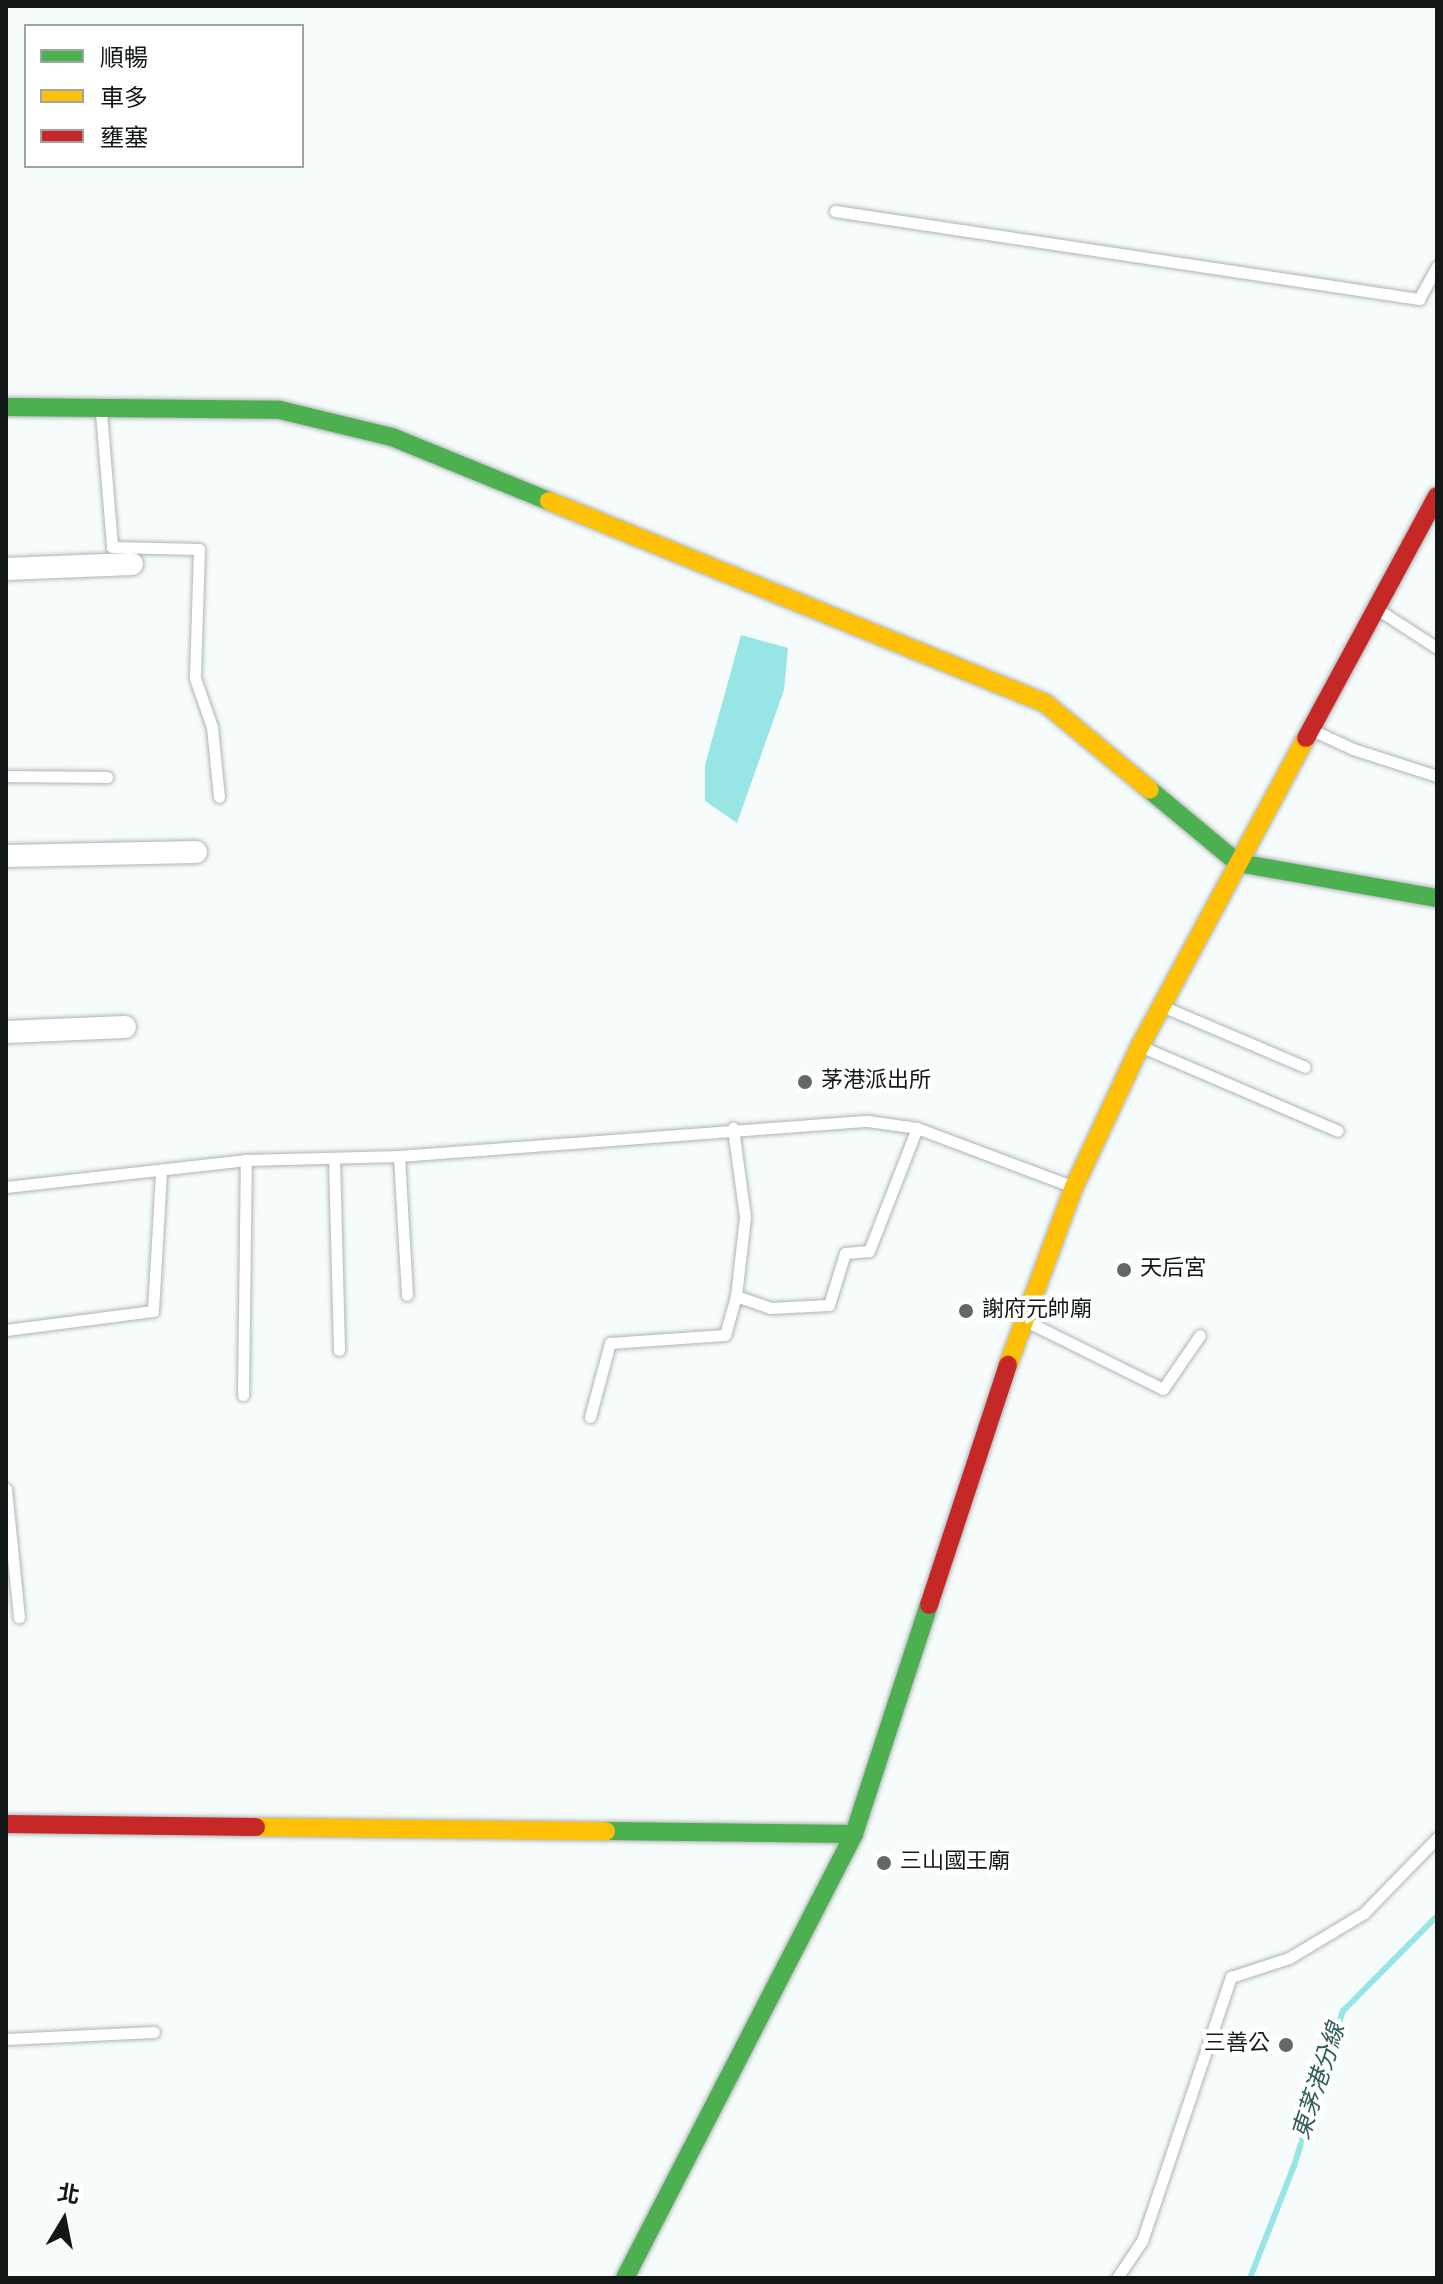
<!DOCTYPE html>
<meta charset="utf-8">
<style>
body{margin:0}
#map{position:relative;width:1443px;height:2284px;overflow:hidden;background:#f5fcfb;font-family:Overpass,"Noto Sans TC",sans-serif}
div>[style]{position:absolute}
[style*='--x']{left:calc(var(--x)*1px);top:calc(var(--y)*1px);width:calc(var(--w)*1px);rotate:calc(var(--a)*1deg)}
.water>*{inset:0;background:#97e5e4}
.stream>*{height:6px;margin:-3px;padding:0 3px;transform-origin:3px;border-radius:3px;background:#97e5e4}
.roads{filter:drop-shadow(0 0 2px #afb4b4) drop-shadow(0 0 2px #afb4b4)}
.lane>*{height:11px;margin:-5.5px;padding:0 5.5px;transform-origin:5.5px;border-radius:5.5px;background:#fefffe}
.street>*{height:22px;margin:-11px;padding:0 11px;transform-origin:11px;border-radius:11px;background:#fefffe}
.fast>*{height:18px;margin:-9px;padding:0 9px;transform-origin:9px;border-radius:9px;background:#4caf50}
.slow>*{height:18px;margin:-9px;padding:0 9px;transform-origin:9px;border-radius:9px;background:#ffc107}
.jam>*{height:18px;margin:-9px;padding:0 9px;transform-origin:9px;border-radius:9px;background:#c62828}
.dots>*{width:22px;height:22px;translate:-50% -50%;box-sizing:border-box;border:4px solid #fff;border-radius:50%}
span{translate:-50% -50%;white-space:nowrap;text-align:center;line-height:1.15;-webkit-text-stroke:8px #fff;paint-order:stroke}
.poi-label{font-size:22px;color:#121818}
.left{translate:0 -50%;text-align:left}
.right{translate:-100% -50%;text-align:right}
.water-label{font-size:24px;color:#2c5c5b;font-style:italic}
.frame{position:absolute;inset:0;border:8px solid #121818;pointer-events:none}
.legend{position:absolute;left:24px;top:24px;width:280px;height:144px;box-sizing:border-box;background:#fff;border:2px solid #a0a3a3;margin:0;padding:10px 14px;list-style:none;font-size:24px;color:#121818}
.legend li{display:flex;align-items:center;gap:16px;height:40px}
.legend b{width:40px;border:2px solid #a0a3a3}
.north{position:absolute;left:24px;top:2180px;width:80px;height:80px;-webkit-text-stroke:6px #fff;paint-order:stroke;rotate:10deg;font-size:22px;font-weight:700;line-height:32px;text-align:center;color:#121818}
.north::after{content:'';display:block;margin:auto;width:28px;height:36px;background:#121818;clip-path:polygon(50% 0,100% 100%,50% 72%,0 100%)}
</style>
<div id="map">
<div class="water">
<i style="clip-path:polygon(741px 635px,788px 648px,784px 690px,737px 823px,705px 801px,705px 765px)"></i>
</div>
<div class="stream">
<i style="--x:1250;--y:2278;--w:120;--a:-68.6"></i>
<i style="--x:1294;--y:2166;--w:163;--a:-72.5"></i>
<i style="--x:1343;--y:2011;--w:134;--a:-45.3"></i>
</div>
<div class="roads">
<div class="lane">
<i style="--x:835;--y:211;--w:591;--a:8.57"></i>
<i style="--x:1419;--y:299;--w:37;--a:-61"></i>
<i style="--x:101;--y:412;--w:135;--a:85.3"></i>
<i style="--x:112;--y:547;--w:87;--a:1.3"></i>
<i style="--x:199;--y:549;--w:129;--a:91.8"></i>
<i style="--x:195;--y:678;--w:52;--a:70.9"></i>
<i style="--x:212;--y:727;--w:70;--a:84.3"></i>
<i style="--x:1377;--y:609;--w:72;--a:33"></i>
<i style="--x:1314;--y:731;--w:43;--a:24.8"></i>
<i style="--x:1353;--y:749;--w:88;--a:17.8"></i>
<i style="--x:6;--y:776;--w:101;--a:0.6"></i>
<i style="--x:1162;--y:1006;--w:155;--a:23.1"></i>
<i style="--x:1140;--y:1046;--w:215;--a:23.2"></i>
<i style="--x:399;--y:1156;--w:139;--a:86.7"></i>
<i style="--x:334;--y:1158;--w:192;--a:88.5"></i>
<i style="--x:6;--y:1187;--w:242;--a:-6.4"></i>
<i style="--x:246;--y:1160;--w:153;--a:-1.5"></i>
<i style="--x:399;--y:1156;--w:470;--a:-4.3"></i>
<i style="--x:868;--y:1121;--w:49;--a:8.1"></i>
<i style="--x:917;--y:1128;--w:165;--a:20.6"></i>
<i style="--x:736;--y:1296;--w:36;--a:19"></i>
<i style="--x:770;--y:1308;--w:59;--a:-2.9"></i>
<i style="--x:829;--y:1305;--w:54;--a:-72.9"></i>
<i style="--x:845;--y:1253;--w:24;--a:-5"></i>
<i style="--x:869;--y:1251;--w:132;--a:-68.7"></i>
<i style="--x:1024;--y:1320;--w:155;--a:26.4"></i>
<i style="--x:1163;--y:1389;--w:65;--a:-55.6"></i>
<i style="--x:6;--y:1330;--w:148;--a:-7.4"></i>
<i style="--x:153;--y:1311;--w:140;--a:-86.7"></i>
<i style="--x:243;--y:1395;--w:235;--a:-89.3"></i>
<i style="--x:590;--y:1417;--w:77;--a:-74.9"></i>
<i style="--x:610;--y:1343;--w:115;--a:-4"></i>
<i style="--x:725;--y:1335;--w:41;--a:-74.2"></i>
<i style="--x:736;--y:1296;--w:80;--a:-83.5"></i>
<i style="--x:745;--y:1217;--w:90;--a:-97.7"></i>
<i style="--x:6;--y:1489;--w:129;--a:84.2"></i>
<i style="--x:6;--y:2039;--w:148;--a:-2.7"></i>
<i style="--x:1117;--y:2278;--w:45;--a:-56"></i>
<i style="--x:1142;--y:2241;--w:279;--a:-71.4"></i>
<i style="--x:1231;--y:1977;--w:61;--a:-18.1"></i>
<i style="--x:1289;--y:1958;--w:87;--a:-31"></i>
<i style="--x:1364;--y:1913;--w:105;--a:-45.8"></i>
</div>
<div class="street">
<i style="--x:6;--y:569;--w:126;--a:-2.3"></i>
<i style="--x:6;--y:856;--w:190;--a:-1.2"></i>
<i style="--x:6;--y:1032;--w:119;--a:-2.4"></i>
</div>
<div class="fast">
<i style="--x:6;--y:407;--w:274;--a:0.6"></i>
<i style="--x:280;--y:410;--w:115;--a:13.6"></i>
<i style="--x:392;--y:437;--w:170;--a:22.2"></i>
<i style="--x:1150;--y:790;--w:114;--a:39.7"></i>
<i style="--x:1238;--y:863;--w:202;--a:10"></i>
<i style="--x:606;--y:1831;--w:248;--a:0.7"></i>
<i style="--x:625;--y:2278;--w:500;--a:-62.7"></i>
<i style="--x:854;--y:1834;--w:241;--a:-71.9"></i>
</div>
<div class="slow">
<i style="--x:549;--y:501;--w:536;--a:22.16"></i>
<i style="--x:1045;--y:703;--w:136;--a:39.6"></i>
<i style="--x:1008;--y:1365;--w:190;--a:-69.7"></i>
<i style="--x:1074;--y:1187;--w:156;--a:-64.9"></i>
<i style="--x:1140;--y:1046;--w:350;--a:-61.7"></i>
<i style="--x:256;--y:1827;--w:350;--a:0.7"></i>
</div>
<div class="jam">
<i style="--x:1306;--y:738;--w:275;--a:-61.6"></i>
<i style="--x:929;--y:1605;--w:253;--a:-71.8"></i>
<i style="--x:6;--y:1824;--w:250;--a:0.7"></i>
</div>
</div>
<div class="dots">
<i style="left:805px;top:1082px;background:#616867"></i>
<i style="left:1124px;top:1270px;background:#616867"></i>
<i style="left:966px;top:1311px;background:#616867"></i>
<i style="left:884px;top:1863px;background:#616867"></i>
<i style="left:1286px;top:2045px;background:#616867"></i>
</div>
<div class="poi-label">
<span class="left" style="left:821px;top:1082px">茅港派出所</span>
<span class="left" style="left:1140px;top:1270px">天后宮</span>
<span class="left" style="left:982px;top:1311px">謝府元帥廟</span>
<span class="left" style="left:900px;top:1863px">三山國王廟</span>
<span class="right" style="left:1270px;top:2045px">三善公</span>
</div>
<div class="water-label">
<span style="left:1321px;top:2082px;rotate:-72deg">東茅港分線</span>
</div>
<div class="frame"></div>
<ul class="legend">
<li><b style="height:10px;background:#4caf50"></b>順暢</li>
<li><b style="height:10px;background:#ffc107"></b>車多</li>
<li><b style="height:10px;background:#c62828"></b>壅塞</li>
</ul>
<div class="north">北</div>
</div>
